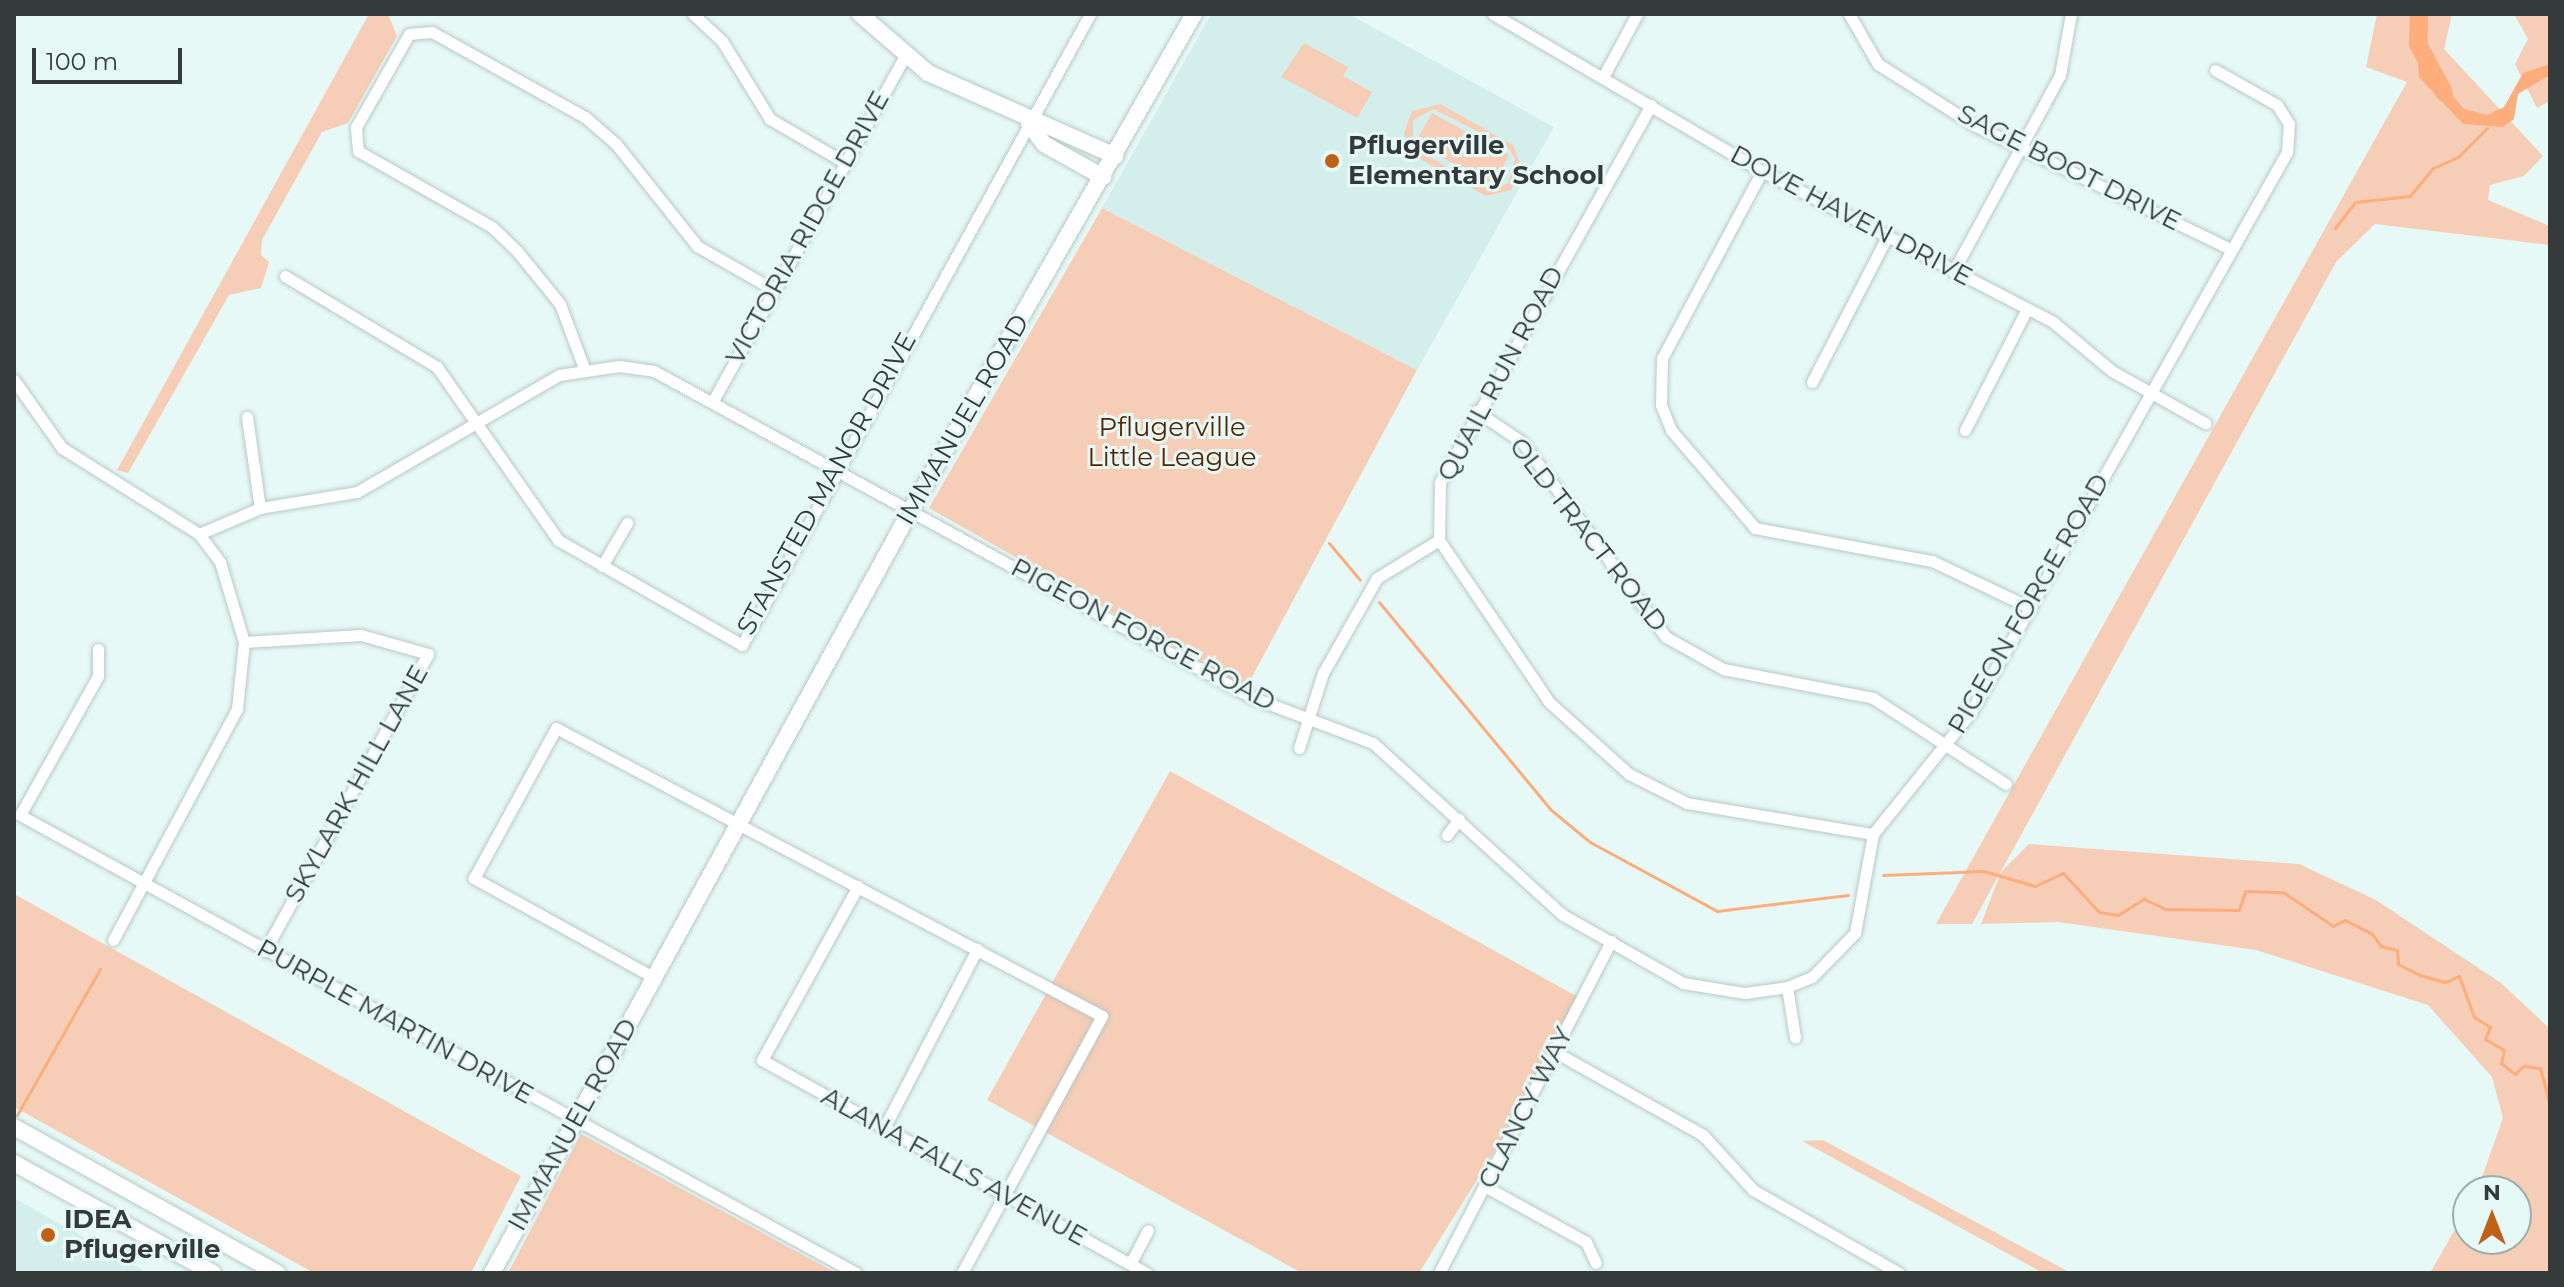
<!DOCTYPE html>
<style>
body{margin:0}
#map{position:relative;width:2564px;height:1287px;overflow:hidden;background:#e7f9f6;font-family:Montserrat,sans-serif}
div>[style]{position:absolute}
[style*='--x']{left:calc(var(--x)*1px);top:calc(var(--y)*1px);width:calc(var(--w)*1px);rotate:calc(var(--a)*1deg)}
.built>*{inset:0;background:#d4efeb}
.green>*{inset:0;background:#f6cdb6}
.water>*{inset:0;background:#fead7d}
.stream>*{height:3px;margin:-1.5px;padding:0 1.5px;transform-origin:1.5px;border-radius:1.5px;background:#fead7d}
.river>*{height:18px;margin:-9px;padding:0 9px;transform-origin:9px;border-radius:9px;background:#fead7d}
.roads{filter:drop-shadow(0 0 2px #b8c9c6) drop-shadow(0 0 2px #b8c9c6)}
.street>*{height:11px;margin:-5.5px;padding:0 5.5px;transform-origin:5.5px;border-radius:5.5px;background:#fff}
.secondary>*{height:16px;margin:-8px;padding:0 8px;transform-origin:8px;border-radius:8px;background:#fff}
.dots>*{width:22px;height:22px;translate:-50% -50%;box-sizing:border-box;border:4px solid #e7f9f6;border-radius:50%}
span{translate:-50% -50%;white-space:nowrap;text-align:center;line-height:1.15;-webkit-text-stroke:6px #e7f9f6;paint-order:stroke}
.poi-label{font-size:26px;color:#333a39;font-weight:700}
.left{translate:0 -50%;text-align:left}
.street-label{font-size:26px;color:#333a39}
.park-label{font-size:26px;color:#542300}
.frame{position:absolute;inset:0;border:16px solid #333a39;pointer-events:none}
.north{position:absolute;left:2452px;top:1175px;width:80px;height:80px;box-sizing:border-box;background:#e7f9f6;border:2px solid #9fadaa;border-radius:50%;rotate:0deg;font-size:22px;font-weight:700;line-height:32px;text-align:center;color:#333a39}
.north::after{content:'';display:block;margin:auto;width:28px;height:36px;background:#bf6118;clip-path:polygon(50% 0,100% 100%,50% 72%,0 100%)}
.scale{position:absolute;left:32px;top:48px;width:150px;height:36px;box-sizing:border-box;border:4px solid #333a39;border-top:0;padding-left:10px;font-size:24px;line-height:28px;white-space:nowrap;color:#333a39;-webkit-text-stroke:6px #e7f9f6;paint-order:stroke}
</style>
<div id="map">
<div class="built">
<i style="clip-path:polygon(1211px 14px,1349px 14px,1554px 127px,1417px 370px,1102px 208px)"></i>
<i style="clip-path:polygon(14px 1198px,148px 1273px,14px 1273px)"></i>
</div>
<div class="green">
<i style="clip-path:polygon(369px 14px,388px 14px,397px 36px,348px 123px,322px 132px,262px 240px,261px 255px,269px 262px,261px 288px,229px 295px,128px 473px,117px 470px)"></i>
<i style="clip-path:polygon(2377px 14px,2452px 14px,2444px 49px,2543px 156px,2524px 176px,2490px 185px,2488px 200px,2550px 226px,2550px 245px,2375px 224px,2336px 262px,1972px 924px,1936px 924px,2407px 82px,2366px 67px)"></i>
<i style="clip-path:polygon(2514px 14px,2550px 14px,2550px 101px,2537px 108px,2515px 64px,2528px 39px)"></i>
<i style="clip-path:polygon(1304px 43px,1348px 67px,1343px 76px,1372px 92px,1357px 118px,1281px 77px)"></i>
<i style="clip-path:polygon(evenodd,1440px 104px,1513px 145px,1522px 169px,1511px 190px,1486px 196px,1411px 154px,1404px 133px,1412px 111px,1440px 104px,1434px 109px,1508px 147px,1515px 159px,1508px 184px,1482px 188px,1413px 147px,1413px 120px,1434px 109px)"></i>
<i style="clip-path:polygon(1432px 113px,1509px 155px,1493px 185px,1415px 143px)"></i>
<i style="clip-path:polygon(1102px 208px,1417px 370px,1246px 688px,929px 508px)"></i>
<i style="clip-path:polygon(1170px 771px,1587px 1002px,1419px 1273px,1302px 1273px,987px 1100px)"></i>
<i style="clip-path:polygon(2029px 844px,2299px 864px,2376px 900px,2501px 983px,2550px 1029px,2550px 1273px,2430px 1273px,2468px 1207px,2468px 1239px,2516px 1239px,2516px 1191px,2477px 1191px,2503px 1118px,2492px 1077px,2428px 1005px,2256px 950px,2058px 922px,1981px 924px,2001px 872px)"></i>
<i style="clip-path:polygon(14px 894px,521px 1176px,471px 1273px,314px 1273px,14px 1107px)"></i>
<i style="clip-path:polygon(581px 1134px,836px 1273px,508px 1273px)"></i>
<i style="clip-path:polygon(1823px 1140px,2071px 1273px,2043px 1273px,1802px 1141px)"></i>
</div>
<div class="water">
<i style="clip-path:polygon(2414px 14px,2428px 14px,2427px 65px,2464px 109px,2487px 115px,2504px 107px,2523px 73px,2550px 64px,2550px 75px,2518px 94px,2514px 119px,2503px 127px,2463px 124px,2419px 77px)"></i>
</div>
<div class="stream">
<i style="--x:2335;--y:228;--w:33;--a:-52"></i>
<i style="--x:2355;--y:202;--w:55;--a:-6.2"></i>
<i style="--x:2410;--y:196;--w:36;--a:-51"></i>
<i style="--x:2433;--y:168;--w:27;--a:-24"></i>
<i style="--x:2458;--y:157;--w:41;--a:-45"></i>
<i style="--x:1329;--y:543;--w:48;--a:50"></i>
<i style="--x:1379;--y:602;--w:268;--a:50.4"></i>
<i style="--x:1550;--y:809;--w:52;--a:39.5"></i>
<i style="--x:1590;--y:842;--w:145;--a:28.5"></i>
<i style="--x:1717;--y:911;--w:132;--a:-7"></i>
<i style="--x:1883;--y:875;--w:101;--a:-2.3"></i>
<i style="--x:1984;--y:871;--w:53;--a:16.4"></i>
<i style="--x:2035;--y:886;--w:31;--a:-25"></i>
<i style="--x:2063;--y:873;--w:53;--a:47.3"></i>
<i style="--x:2099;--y:912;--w:19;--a:9"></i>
<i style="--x:2118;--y:915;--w:31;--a:-32"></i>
<i style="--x:2144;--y:899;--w:23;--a:25"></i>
<i style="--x:2165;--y:909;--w:74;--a:0.8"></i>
<i style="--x:2239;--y:910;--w:20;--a:-72"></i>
<i style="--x:2245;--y:891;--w:38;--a:2"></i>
<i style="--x:2283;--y:892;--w:60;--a:34.2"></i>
<i style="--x:2333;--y:926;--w:13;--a:-27"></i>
<i style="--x:2345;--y:920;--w:30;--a:27"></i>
<i style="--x:2372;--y:934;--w:15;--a:53"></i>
<i style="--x:2381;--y:946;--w:16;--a:14"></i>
<i style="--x:2397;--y:950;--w:14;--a:86"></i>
<i style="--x:2398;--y:964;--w:25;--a:27"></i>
<i style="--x:2420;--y:975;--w:26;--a:16"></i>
<i style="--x:2445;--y:982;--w:15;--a:-23"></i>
<i style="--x:2459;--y:976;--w:44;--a:69.9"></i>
<i style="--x:2474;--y:1017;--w:19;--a:32"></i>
<i style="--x:2490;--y:1027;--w:13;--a:113"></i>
<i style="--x:2485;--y:1039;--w:22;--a:30"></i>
<i style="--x:2504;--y:1050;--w:13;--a:103"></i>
<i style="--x:2501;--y:1063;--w:18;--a:38"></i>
<i style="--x:2515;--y:1074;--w:11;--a:-45"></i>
<i style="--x:2523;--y:1066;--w:17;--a:7"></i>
<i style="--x:2540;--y:1068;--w:38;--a:75"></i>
<i style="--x:17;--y:1115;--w:168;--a:-60.4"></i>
</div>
<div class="river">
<i style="--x:2419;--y:14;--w:30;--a:92"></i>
<i style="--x:2418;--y:44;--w:55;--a:62"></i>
</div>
<div class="roads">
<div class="street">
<i style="--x:693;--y:14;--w:40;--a:43"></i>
<i style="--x:722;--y:41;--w:92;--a:58.4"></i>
<i style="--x:770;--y:119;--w:86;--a:30.2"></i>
<i style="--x:1493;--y:14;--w:311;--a:30.3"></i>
<i style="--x:1762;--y:171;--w:328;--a:27.4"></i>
<i style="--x:2053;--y:322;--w:77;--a:39.7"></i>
<i style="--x:2112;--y:371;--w:107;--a:29.2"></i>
<i style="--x:1849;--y:14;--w:58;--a:59.9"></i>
<i style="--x:1878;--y:64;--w:114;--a:32.4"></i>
<i style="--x:1974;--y:125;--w:284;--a:25.8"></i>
<i style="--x:1603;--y:77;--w:72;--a:-61.6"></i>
<i style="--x:1651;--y:105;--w:433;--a:119.2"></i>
<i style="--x:1440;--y:483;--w:57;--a:91"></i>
<i style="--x:1439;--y:540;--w:196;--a:55.8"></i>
<i style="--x:1549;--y:702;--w:108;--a:42"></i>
<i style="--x:1629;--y:774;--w:65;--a:26.6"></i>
<i style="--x:1687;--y:803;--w:189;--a:9.5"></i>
<i style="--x:1762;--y:171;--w:212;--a:118.1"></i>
<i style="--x:1662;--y:358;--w:47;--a:91.2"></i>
<i style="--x:1661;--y:405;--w:27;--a:68"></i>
<i style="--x:1671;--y:430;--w:129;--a:49.4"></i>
<i style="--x:1755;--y:528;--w:180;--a:10.6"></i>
<i style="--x:1932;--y:561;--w:110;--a:25.4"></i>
<i style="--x:1953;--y:272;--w:224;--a:-61.5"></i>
<i style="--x:2060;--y:75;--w:62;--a:-79.8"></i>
<i style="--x:285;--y:276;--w:177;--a:30.9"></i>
<i style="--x:437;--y:367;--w:211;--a:55"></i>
<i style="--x:558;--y:540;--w:212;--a:29.7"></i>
<i style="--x:742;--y:645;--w:721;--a:-61.12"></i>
<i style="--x:584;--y:368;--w:68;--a:-110.6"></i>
<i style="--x:560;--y:304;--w:68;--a:-129.1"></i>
<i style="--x:517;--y:251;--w:35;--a:-136"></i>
<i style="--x:492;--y:227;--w:154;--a:-150.4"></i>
<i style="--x:358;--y:151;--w:24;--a:-95"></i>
<i style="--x:356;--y:127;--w:107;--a:-60.3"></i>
<i style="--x:409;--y:34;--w:23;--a:-5"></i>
<i style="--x:432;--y:32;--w:175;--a:29.1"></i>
<i style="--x:585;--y:117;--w:41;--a:41.1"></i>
<i style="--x:616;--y:144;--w:130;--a:51.5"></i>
<i style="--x:697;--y:246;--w:89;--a:29.7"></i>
<i style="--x:14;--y:380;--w:83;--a:54.8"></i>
<i style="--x:62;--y:448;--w:162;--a:32.1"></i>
<i style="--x:199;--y:534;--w:35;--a:53"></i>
<i style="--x:220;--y:562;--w:84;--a:73.3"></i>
<i style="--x:244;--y:642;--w:67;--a:96"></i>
<i style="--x:237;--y:709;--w:262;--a:118.2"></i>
<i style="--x:1812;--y:382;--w:163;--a:-62.7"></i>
<i style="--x:714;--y:399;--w:390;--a:-60.9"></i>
<i style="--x:1476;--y:411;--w:55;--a:34"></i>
<i style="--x:1522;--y:442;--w:242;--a:53.6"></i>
<i style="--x:1666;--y:637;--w:65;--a:29.3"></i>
<i style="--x:1723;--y:669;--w:153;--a:10.9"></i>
<i style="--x:1873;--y:698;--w:158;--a:32.9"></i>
<i style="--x:247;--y:417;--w:92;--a:81.9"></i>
<i style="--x:1965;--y:430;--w:136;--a:-62.9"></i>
<i style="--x:199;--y:534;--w:66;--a:-23.1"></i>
<i style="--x:260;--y:508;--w:98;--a:-9.4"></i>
<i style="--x:357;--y:492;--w:233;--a:-30.1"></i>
<i style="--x:559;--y:375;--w:61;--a:-8.5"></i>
<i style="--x:619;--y:366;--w:35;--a:8"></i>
<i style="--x:654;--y:371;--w:680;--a:28.64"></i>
<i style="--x:1251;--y:697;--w:130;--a:20.7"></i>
<i style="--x:1373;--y:743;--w:256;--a:42.2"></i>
<i style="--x:1563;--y:915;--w:138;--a:29.5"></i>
<i style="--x:1683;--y:983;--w:63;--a:9.2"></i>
<i style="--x:1745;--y:993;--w:42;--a:-8.1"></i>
<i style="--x:1787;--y:987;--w:27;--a:-22"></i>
<i style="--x:1812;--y:977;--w:62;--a:-45.7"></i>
<i style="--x:1855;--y:933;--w:101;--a:-79.7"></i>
<i style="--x:1873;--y:834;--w:156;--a:-51.2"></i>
<i style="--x:1971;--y:712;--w:643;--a:-60.56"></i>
<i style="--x:2287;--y:152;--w:28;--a:-86"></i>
<i style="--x:2289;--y:124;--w:22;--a:-122"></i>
<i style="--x:2277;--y:105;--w:71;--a:-150.6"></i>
<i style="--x:602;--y:566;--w:50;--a:-59.8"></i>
<i style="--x:244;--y:642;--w:117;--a:-3.4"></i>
<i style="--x:361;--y:635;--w:70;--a:15.8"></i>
<i style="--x:428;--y:654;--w:339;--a:118.8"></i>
<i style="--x:98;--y:649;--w:27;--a:90"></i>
<i style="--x:98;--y:676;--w:159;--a:119.3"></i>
<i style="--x:20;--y:815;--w:953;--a:28.72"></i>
<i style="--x:1299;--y:748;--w:79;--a:-72.3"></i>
<i style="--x:1323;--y:673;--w:109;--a:-60.4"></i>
<i style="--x:1377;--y:578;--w:73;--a:-31.5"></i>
<i style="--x:1447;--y:835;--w:20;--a:-53"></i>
<i style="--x:858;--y:886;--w:199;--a:118.9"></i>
<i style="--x:762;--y:1060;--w:440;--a:29"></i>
<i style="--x:653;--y:977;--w:205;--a:-151.1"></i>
<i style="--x:474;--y:878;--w:171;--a:-61.3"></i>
<i style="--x:556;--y:728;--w:617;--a:27.81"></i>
<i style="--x:1102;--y:1016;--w:293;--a:118.6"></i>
<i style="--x:1787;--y:987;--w:51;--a:80.9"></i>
<i style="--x:1555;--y:1052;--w:170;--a:29.3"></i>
<i style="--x:1703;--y:1135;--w:74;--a:47.7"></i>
<i style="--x:1753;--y:1190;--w:168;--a:29.6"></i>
<i style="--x:884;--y:1128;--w:202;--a:-62.5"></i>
<i style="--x:1486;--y:1187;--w:114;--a:28.8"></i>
<i style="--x:1586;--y:1242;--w:23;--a:65"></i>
<i style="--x:1130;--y:1264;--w:38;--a:-62"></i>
<i style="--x:1439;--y:1273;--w:374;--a:-62.6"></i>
</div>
<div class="secondary">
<i style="--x:860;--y:14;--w:90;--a:40.9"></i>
<i style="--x:928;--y:73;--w:205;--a:23.9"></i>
<i style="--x:1029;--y:124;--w:25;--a:53"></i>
<i style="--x:1044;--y:144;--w:68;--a:29.2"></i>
<i style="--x:14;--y:1127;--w:301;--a:29"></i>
<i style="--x:14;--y:1163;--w:227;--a:28.9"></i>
<i style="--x:492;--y:1273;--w:870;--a:-61.23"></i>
<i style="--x:911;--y:510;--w:571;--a:-60.29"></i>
</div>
</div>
<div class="dots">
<i style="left:1332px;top:161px;background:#bf6118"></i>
<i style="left:48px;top:1235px;background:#bf6118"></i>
</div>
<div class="poi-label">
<span class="left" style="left:1348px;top:161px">Pflugerville<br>Elementary School</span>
<span class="left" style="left:64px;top:1235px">IDEA<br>Pflugerville</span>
</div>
<div class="street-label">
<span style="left:2069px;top:168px;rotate:27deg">SAGE BOOT DRIVE</span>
<span style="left:1851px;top:216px;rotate:28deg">DOVE HAVEN DRIVE</span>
<span style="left:808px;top:228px;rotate:-61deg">VICTORIA RIDGE DRIVE</span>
<span style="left:1501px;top:374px;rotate:-62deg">QUAIL RUN ROAD</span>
<span style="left:963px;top:420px;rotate:-60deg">IMMANUEL ROAD</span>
<span style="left:827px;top:484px;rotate:-61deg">STANSTED MANOR DRIVE</span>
<span style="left:1588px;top:535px;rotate:52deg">OLD TRACT ROAD</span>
<span style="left:2029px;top:604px;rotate:-60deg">PIGEON FORGE ROAD</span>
<span style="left:1143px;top:635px;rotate:28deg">PIGEON FORGE ROAD</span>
<span style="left:357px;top:784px;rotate:-61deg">SKYLARK HILL LANE</span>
<span style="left:395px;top:1022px;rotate:29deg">PURPLE MARTIN DRIVE</span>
<span style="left:1526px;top:1108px;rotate:-63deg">CLANCY WAY</span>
<span style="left:573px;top:1125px;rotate:-61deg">IMMANUEL ROAD</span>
<span style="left:954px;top:1167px;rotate:29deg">ALANA FALLS AVENUE</span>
</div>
<div class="park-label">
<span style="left:1172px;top:443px">Pflugerville<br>Little League</span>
</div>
<div class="frame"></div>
<div class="north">N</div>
<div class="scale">100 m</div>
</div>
